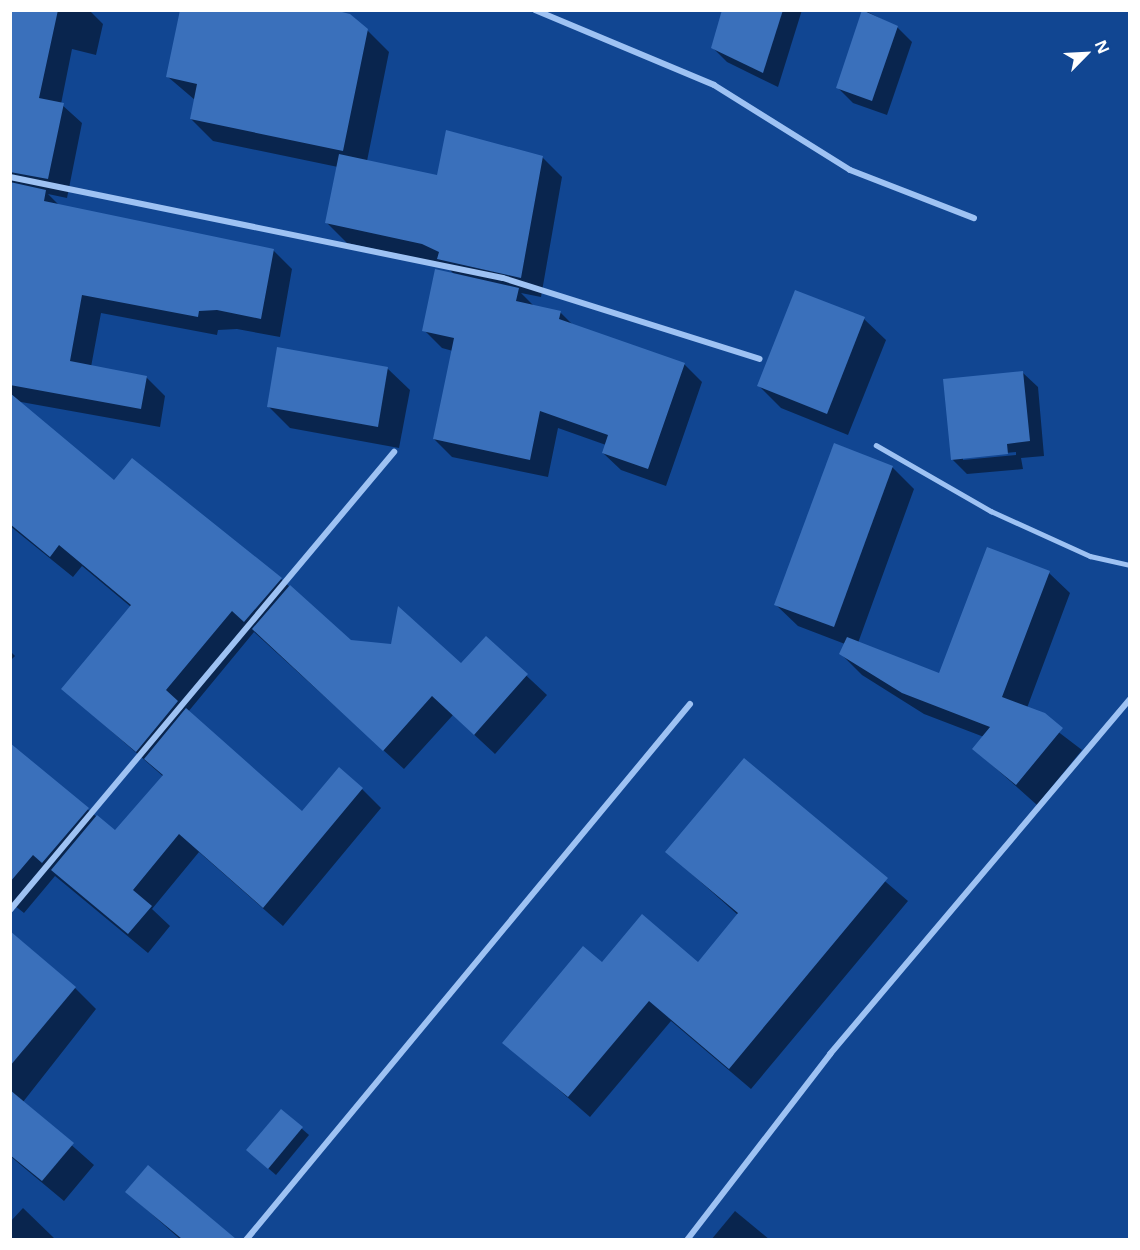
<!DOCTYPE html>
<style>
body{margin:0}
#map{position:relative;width:1140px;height:1250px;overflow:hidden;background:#114692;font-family:"Noto Sans",sans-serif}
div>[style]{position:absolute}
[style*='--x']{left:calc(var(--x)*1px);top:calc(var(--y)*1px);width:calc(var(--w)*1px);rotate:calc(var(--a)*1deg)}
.shadow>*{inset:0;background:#0007}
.building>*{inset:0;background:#3a70bb}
.service>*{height:4.5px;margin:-2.25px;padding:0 2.25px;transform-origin:2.25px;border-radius:2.25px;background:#9ec2f3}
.minor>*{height:6px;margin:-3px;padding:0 3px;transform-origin:3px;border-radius:3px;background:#9ec2f3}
span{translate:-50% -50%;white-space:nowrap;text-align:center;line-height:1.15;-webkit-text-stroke:5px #114692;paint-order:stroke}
.frame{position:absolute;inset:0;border:12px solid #fff;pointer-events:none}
.north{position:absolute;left:1056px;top:24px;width:60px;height:60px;-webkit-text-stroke:4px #114692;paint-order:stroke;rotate:66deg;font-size:16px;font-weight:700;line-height:24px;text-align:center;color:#fff}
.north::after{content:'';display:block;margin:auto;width:21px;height:27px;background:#fff;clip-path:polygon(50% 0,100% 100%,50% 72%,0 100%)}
</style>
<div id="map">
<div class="shadow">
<i style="clip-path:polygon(10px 10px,89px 10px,103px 24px,96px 55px,72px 49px,61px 104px,82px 123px,67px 198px,48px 194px,60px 206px,273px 250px,292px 269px,280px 337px,237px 329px,218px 330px,217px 335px,101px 313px,91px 367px,146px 377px,165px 396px,160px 427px,10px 400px)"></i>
<i style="clip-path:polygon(724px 10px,802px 10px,778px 87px,727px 62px,712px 47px)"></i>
<i style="clip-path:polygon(864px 10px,897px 27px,912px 42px,887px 115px,853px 103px,838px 88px)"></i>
<i style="clip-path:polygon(367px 30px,389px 52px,367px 161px,438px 176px,542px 157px,562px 177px,541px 297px,521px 293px,535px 307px,560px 312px,574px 326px,684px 364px,702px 382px,666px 486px,621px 470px,603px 453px,606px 445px,558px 428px,548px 477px,452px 457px,434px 439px,453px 351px,442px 348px,424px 330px,456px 276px,444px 264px,347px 243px,327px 223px,338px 167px,213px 141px,191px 119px,195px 100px,168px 77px)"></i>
<i style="clip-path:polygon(864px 319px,886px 340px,848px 435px,781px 408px,759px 386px)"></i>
<i style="clip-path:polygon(388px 369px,410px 390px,399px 448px,290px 428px,268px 406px)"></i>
<i style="clip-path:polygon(evenodd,1023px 373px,1038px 387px,1044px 456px,1021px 458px,1023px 469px,967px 474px,952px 459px,1023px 373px,1016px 452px,1016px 455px,963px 460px,963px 457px,1016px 452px)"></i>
<i style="clip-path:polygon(10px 465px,114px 482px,281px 579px,350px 641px,461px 665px,486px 638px,547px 695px,495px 754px,453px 715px,404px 769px,254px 632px,188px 712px,303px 813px,362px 789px,381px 808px,283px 926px,199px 852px,152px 909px,170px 926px,148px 953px,55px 876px,24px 913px,10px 902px,10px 745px,115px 832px,164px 777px,63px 689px,131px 607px,82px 566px,73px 577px,10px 526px)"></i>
<i style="clip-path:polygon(892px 467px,914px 489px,858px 643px,940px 675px,988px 549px,1049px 573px,1070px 593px,1027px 708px,1082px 750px,1037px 805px,974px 749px,984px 737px,924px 714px,862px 675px,841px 654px,845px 644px,798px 626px,776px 605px)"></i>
<i style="clip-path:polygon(10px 651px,15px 656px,10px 661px)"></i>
<i style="clip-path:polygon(744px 760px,908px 901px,751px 1089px,671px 1021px,590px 1117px,505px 1043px,602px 964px,698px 964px,738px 915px,667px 852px)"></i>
<i style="clip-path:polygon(10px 951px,75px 988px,96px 1009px,23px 1102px,94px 1165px,64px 1201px,10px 1156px)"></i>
<i style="clip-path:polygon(301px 1128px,309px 1135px,276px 1175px,255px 1157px)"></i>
<i style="clip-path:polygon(127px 1192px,224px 1231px,232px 1240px,181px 1240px)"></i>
<i style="clip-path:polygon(23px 1208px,56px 1240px,10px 1240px,10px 1222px)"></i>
<i style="clip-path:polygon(735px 1211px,770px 1240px,711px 1240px)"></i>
</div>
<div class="building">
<i style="clip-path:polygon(10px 10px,58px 10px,39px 98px,64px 103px,48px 179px,10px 172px)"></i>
<i style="clip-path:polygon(180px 10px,334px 10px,350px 14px,368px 29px,343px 151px,190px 119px,197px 84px,166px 77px)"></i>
<i style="clip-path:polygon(722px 10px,783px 10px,763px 73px,711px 48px)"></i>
<i style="clip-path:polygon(862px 10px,898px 26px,872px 101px,836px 88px)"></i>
<i style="clip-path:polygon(446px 130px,543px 156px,521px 278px,437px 259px,439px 252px,422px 244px,325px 223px,339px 154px,437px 175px)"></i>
<i style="clip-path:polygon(10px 182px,46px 190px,44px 201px,274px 249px,261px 319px,217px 310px,199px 311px,198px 317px,82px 295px,70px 361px,147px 376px,141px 409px,10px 385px)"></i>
<i style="clip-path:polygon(435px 269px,519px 288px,516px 301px,561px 311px,559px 319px,685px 363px,648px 469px,602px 453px,608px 435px,540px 411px,530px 460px,433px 439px,454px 338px,422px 331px)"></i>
<i style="clip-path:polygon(795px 290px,865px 317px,827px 414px,757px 386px)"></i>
<i style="clip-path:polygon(277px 347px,388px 367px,378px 427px,267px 407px)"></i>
<i style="clip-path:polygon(1023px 371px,1030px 441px,1007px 444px,1008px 454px,951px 460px,943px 379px)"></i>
<i style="clip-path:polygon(10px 393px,114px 480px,132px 458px,282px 578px,244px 622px,232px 611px,166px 690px,178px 701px,136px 752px,61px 689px,131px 605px,59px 545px,50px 557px,10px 524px)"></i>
<i style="clip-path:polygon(834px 443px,893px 466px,834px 627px,774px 605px)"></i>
<i style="clip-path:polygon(987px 547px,1050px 571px,1002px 697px,1045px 713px,1063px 728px,1016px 785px,972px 749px,990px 727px,902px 693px,839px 654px,847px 637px,939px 673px)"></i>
<i style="clip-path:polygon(290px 585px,351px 640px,391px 644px,398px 606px,461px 663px,486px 636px,528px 674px,474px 735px,432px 696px,383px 751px,252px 629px)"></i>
<i style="clip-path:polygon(186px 708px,302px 811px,339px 767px,363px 788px,263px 908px,179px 834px,133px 890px,152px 906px,128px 934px,51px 870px,97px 815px,115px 830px,163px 775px,144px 759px)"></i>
<i style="clip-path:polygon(10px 743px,89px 808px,42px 863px,33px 855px,10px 882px)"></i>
<i style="clip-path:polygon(744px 758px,888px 878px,729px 1069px,649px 1001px,568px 1097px,502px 1043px,583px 946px,602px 962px,642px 914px,698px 962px,738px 913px,665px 852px)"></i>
<i style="clip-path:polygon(10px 931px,76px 987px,10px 1066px)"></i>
<i style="clip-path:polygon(10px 1090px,74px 1143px,42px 1181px,10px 1155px)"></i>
<i style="clip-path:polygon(281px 1109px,303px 1127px,268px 1169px,246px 1150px)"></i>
<i style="clip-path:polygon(148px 1165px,236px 1239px,182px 1239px,125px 1192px)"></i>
</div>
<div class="service">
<i style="--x:876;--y:445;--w:133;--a:29.9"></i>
<i style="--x:991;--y:511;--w:109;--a:24.4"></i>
<i style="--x:1090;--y:556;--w:41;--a:12.7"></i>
</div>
<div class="minor">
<i style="--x:535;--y:10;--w:194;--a:22.7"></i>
<i style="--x:714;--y:85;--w:160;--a:32"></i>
<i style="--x:850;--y:170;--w:133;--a:21.2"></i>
<i style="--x:10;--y:177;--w:503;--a:11.58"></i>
<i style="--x:503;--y:278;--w:269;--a:17.5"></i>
<i style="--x:10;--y:910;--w:598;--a:-50.02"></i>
<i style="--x:246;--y:1240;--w:696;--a:-50.36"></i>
<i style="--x:687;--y:1240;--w:235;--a:-52.4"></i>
<i style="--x:830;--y:1054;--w:465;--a:-49.8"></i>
</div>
<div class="frame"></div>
<div class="north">N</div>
</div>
